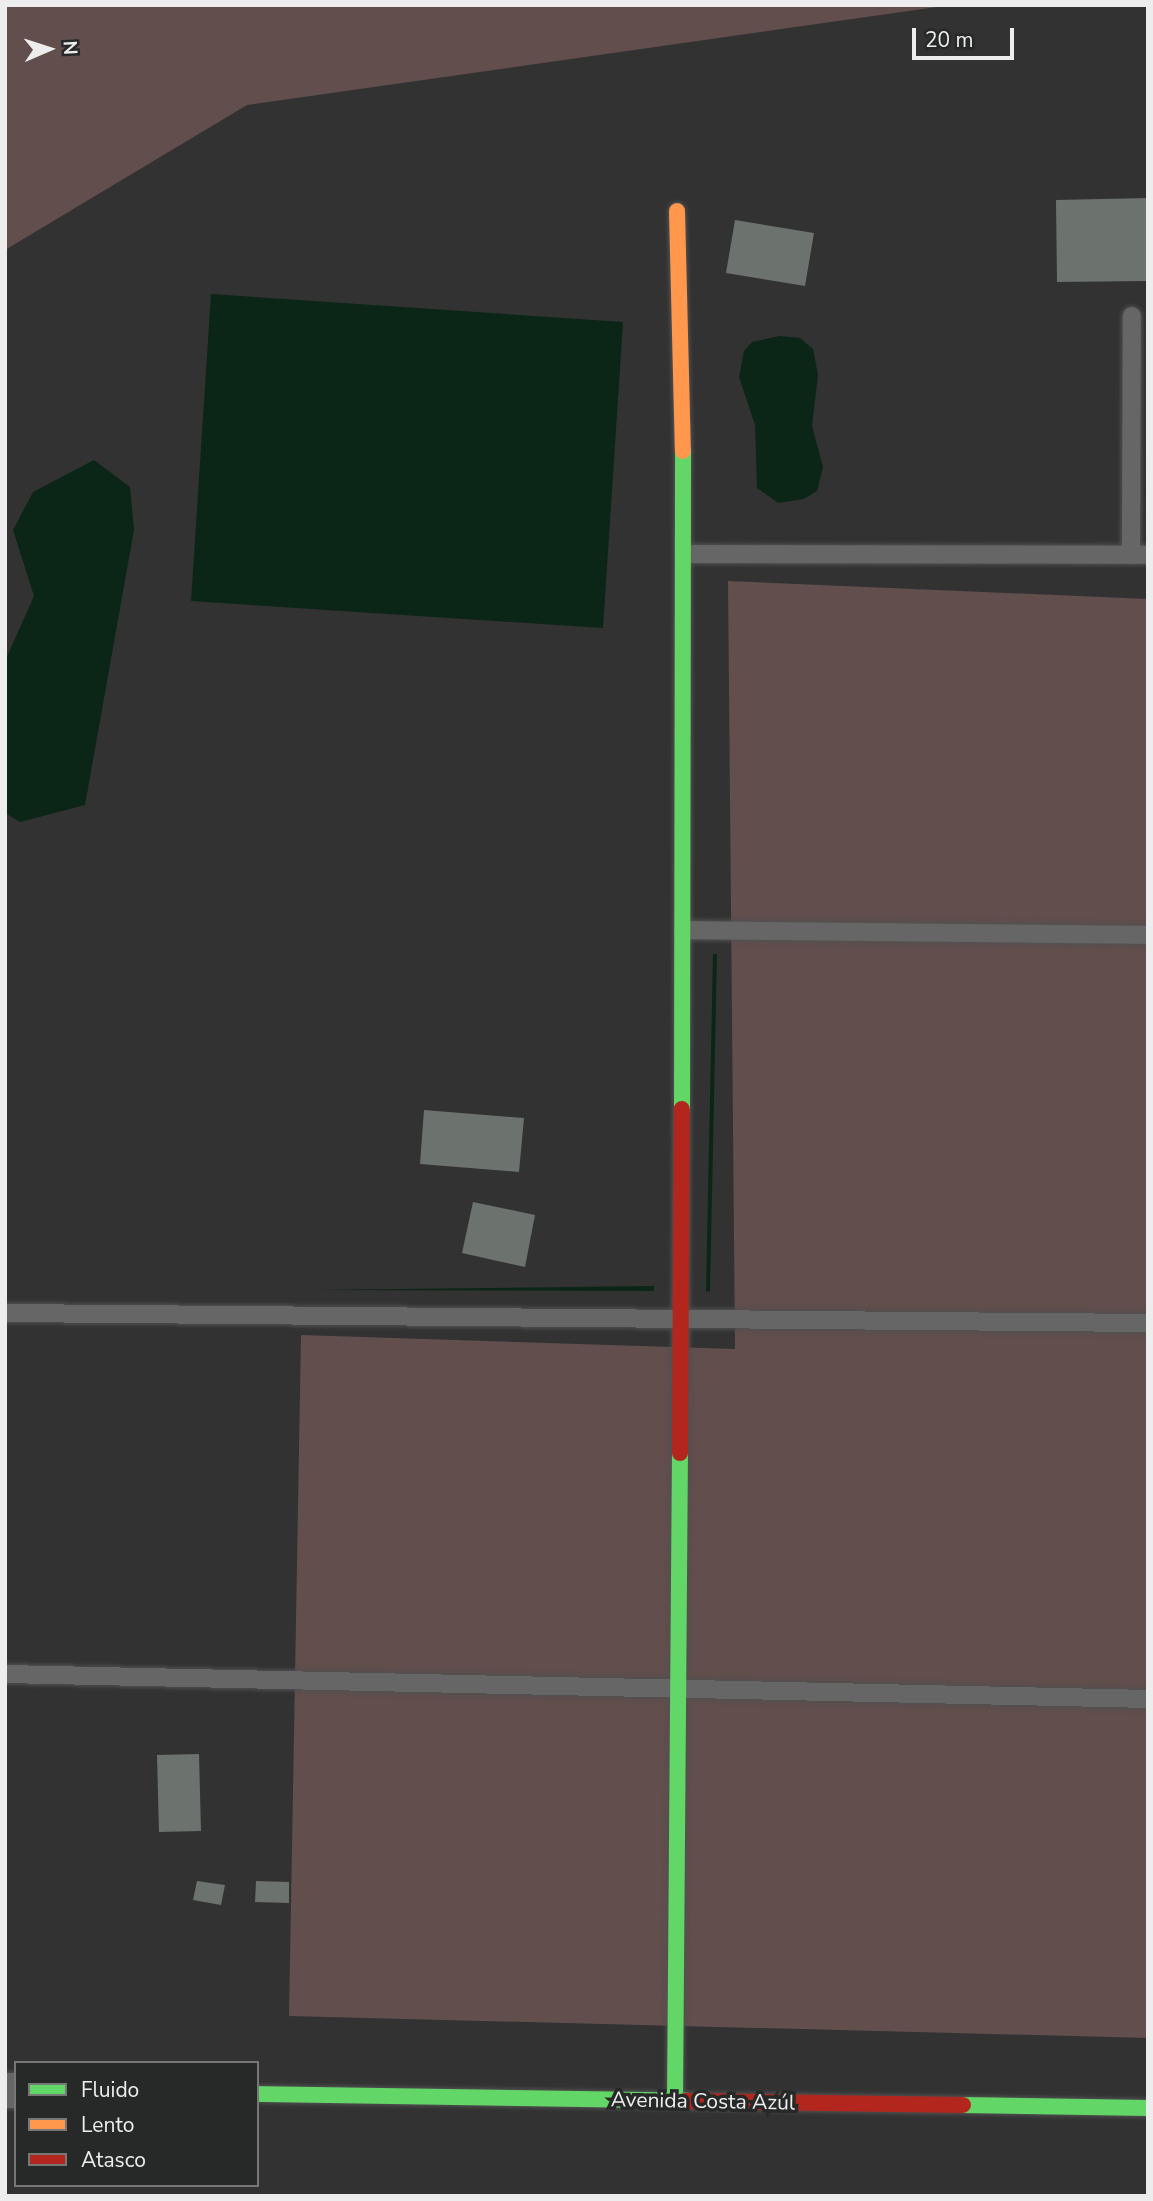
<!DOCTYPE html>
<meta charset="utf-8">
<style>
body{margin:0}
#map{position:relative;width:1153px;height:2201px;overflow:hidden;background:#323232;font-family:"Nunito Sans",sans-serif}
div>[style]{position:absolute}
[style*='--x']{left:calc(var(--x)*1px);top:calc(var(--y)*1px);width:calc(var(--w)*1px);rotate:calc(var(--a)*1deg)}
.green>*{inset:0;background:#614e4d}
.water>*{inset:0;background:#0b2616}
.building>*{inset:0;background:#6c726e}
.roads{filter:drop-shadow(0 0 2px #515151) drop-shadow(0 0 2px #515151)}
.lane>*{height:18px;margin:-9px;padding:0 9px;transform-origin:9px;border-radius:9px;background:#656665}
.street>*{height:35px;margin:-17.5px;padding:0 17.5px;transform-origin:17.5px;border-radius:17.5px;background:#656665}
.fast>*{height:16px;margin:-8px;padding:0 8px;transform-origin:8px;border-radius:8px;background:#63d668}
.slow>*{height:16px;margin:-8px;padding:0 8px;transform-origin:8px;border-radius:8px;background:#ff974d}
.jam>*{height:16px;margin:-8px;padding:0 8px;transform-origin:8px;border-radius:8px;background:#b3261e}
span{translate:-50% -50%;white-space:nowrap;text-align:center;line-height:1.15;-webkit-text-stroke:7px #272928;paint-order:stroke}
.street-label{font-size:21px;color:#ecedec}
.frame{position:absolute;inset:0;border:7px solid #ecedec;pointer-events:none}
.legend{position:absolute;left:14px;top:2061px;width:245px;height:126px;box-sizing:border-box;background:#272928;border:2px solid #767776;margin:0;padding:9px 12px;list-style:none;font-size:21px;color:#ecedec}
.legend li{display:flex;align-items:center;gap:14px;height:35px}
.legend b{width:35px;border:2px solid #767776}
.north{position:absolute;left:14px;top:14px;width:70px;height:70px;-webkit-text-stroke:5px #272928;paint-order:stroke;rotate:87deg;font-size:19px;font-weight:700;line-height:28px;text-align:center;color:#ecedec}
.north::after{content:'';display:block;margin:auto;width:24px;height:32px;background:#ecedec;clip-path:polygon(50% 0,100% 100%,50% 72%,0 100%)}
.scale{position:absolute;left:912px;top:28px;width:102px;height:32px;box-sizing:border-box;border:4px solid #ecedec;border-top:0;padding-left:9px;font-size:21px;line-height:24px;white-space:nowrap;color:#ecedec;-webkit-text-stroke:5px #272928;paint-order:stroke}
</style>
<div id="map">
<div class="green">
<i style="clip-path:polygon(5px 5px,951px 5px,247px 105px,5px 250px)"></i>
<i style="clip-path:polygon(728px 581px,1148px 599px,1148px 2038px,289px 2016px,301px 1335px,735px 1349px)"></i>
</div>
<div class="water">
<i style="clip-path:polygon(211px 294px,623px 322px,603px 628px,191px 601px)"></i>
<i style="clip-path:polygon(780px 336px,800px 338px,813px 349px,818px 375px,812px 426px,823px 467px,817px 491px,804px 499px,778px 503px,757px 488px,755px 425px,739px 377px,744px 351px,752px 342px)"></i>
<i style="clip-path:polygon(94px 460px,130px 487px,134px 530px,85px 805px,20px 822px,5px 813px,5px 661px,34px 596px,13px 530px,33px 492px)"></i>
<i style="clip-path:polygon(713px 954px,717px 954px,710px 1292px,706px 1291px)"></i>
<i style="clip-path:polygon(654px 1286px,654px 1291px,315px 1290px)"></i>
</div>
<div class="building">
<i style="clip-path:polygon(1148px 198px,1148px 281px,1057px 282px,1056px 200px)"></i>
<i style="clip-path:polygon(735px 220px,814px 233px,805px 286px,726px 273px)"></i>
<i style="clip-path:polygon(424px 1110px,524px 1118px,519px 1172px,420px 1164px)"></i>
<i style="clip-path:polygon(473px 1202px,535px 1215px,525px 1267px,462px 1253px)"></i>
<i style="clip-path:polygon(199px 1754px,201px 1831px,159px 1832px,157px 1755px)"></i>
<i style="clip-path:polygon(197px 1881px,225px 1885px,221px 1905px,193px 1900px)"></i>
<i style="clip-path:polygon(256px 1881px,289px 1882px,289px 1903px,255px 1902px)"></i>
</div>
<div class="roads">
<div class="lane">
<i style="--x:686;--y:554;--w:462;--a:0.1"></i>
<i style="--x:1131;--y:555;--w:239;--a:-89.8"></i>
<i style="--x:683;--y:930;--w:465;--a:0.6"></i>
<i style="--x:5;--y:1313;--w:1143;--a:0.5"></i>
<i style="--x:5;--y:1674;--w:1143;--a:1.25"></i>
</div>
<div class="street">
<i style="--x:5;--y:2090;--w:11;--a:0"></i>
</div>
<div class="fast">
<i style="--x:682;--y:1109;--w:658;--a:-89.91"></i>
<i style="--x:257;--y:2094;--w:428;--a:0.9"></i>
<i style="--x:675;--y:2100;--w:647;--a:-89.56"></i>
<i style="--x:963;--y:2105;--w:185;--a:0.9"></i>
</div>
<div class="slow">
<i style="--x:677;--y:211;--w:240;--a:88.6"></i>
</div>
<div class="jam">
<i style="--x:680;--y:1453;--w:344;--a:-89.7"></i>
<i style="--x:685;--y:2101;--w:278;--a:0.8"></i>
</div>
</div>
<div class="street-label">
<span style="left:703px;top:2101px;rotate:1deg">Avenida Costa Azúl</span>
</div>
<div class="frame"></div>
<ul class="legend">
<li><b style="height:9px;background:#63d668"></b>Fluido</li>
<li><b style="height:9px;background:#ff974d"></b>Lento</li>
<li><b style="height:9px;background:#b3261e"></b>Atasco</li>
</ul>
<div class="north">N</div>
<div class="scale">20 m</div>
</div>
